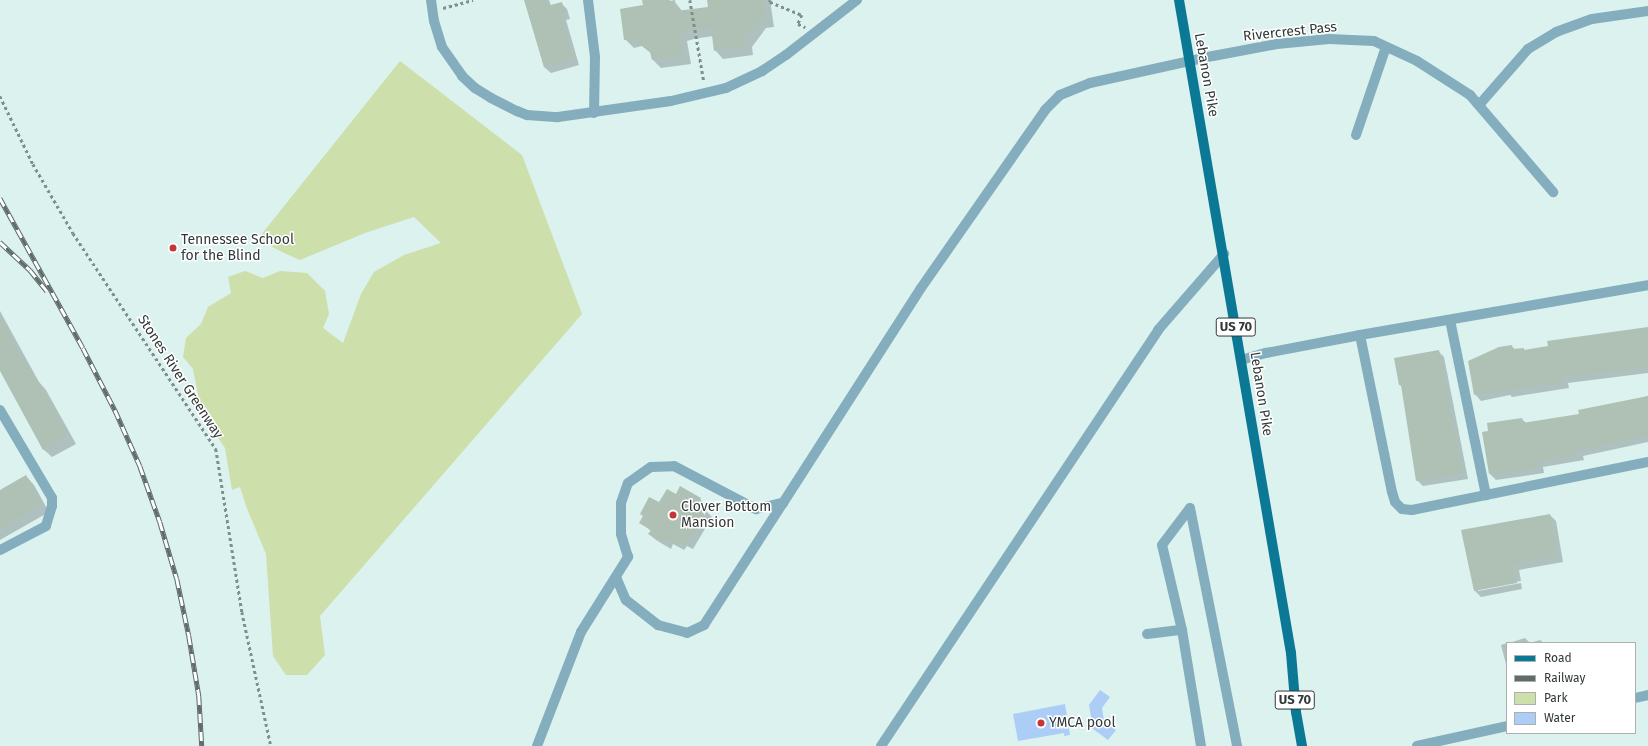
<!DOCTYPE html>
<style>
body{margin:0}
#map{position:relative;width:1648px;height:746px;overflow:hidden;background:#dbf2ef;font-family:"Fira Sans",sans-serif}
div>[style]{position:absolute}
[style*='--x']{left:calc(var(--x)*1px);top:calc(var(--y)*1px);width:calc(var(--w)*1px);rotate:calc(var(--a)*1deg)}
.green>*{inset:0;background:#cddfaa}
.water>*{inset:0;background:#accdf6}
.shadow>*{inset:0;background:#0003}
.building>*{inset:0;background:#afc0b4}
.path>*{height:2.5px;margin-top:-1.25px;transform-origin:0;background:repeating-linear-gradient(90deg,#808f8d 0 3px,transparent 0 6px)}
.minor>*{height:10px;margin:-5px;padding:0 5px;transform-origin:5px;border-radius:5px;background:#84aebe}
.major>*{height:10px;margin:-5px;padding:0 5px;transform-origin:5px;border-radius:5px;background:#0b7995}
.rail>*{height:4.5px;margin-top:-2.25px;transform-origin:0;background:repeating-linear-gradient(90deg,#fff 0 9px,#606c6a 0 18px);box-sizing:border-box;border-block:1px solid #606c6a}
.dots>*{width:11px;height:11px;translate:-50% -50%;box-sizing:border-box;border:2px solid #fff;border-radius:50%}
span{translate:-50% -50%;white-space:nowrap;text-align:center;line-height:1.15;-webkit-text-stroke:3px #fff;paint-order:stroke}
.shield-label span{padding:1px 3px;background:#fff;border:1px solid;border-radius:3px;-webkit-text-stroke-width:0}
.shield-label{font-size:13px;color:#313938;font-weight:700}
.street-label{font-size:14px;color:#313938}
.poi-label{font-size:14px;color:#313938}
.left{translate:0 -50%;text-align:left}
.legend{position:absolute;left:1506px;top:642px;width:130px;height:92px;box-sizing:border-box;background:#fff;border:1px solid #adb0af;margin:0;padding:5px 7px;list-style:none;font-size:12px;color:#313938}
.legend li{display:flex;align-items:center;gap:8px;height:20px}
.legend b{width:20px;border:1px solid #adb0af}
</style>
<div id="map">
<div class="green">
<i style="clip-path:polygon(400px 61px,522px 155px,582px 314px,320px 616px,325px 655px,307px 675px,286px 675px,273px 656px,266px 554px,246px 506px,240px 487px,232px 490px,225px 448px,202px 414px,193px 369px,183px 357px,186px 338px,201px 324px,208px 307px,231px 293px,228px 277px,245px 271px,263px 278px,280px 271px,307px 273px,325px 291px,329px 314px,323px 328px,343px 343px,361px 294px,374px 272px,404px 255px,441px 243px,414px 217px,365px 233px,300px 260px,282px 252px,265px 243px,261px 235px)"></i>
</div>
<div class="water">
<i style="clip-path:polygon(1100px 690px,1110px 697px,1102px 708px,1104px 721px,1116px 730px,1108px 740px,1093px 729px,1089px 705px)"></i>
<i style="clip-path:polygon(1065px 704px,1070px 735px,1064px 736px,1064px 733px,1018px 741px,1013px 714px)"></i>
</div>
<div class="shadow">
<i style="clip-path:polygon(525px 0,549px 0,551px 6px,561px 3px,567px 9px,570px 19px,566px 20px,579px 65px,551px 73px,544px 67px)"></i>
<i style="clip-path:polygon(643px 0,670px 0,670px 2px,674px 1px,683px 12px,709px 8px,708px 0,770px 0,774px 27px,766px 28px,752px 47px,753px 55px,723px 59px,715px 50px,713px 36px,694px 39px,687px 41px,691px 64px,661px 68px,653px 60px,652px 54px,642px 46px,634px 48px,625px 39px,644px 6px)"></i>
<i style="clip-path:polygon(0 311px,39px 382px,46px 390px,76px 444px,52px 457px,43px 449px,0 369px)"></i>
<i style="clip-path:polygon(1648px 328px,1648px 373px,1568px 383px,1569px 388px,1512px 397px,1510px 395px,1481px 401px,1475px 394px,1511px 346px,1516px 350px,1523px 349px,1526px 351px)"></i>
<i style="clip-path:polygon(1438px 351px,1444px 357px,1468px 479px,1423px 486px,1417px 480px,1403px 388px,1400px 385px)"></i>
<i style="clip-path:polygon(1648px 396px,1648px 442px,1583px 456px,1584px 460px,1543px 467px,1544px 473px,1496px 480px,1490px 474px,1522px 419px,1527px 424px,1580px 415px)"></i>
<i style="clip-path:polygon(26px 476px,34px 485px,49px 512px,0 540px,0 491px)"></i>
<i style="clip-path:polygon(676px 495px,700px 499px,706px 505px,704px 509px,712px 517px,693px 549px,687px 546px,684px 550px,673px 544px,671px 549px,656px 540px,649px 534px,651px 531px,641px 523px,660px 504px)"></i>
<i style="clip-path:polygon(1550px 515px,1556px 521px,1563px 562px,1519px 570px,1521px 581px,1478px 589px,1478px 591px,1521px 583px,1522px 589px,1481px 597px,1475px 591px)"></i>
<i style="clip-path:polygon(1525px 638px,1530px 643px,1540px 640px,1544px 643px,1509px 643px)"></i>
<i style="clip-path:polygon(1507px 643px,1507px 668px,1501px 645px)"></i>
</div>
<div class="building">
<i style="clip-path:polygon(524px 0,546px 0,547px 6px,562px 2px,565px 13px,561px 14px,573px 59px,544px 67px)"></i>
<i style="clip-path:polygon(642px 0,663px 0,664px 2px,675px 0,676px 11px,708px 7px,707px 0,763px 0,766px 20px,758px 21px,744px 38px,745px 47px,714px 51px,711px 28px,685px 31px,680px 33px,683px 56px,652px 60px,650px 52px,633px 39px,624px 40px,620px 9px,643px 5px)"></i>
<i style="clip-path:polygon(0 317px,36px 382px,38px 381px,68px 435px,43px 450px,0 371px)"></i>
<i style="clip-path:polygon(1648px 327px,1648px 367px,1563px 377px,1564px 382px,1474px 395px,1468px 361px,1499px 347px,1512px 345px,1513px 349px,1524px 348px,1524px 350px,1548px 346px,1547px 341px)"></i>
<i style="clip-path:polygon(1439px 350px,1462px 473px,1416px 481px,1401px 385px,1399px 385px,1394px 358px)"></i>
<i style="clip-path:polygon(1648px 396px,1648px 435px,1577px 450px,1578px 454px,1537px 461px,1539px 468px,1489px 474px,1482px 432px,1488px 431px,1487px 423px,1522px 418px,1523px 423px,1579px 414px,1578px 410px)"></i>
<i style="clip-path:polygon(26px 475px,42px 503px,0 528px,0 490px)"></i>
<i style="clip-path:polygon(680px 486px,701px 498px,697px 504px,707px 510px,687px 544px,681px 540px,678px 545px,667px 539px,664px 543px,648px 534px,651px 530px,639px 523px,643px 516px,640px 514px,649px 497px,659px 502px,667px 489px,676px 494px)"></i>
<i style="clip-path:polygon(1550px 514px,1557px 556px,1513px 564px,1517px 583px,1474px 591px,1461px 530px)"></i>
</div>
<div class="path">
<i style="--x:690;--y:0;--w:83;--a:80.3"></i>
<i style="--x:770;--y:0;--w:2;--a:90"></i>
<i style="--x:770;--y:2;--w:35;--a:22"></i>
<i style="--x:802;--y:15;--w:10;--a:114"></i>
<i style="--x:798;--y:24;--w:8;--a:23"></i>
<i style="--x:443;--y:8;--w:31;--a:-15"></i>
<i style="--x:0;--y:96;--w:76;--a:64.1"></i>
<i style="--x:33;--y:164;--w:80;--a:59.9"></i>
<i style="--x:73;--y:233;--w:259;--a:56.5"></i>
<i style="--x:216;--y:449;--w:165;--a:80.9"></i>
<i style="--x:242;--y:612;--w:137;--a:77.8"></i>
</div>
<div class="minor">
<i style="--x:431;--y:0;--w:21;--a:82"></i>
<i style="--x:434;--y:21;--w:27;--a:73"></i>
<i style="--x:442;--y:47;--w:35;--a:55"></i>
<i style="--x:462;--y:76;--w:18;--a:43"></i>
<i style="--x:475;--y:88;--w:19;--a:32"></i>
<i style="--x:491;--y:98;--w:29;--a:27"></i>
<i style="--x:517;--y:111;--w:11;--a:22"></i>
<i style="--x:527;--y:115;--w:31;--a:4"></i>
<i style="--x:558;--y:117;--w:114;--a:-8.1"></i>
<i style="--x:671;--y:101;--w:57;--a:-13.3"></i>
<i style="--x:726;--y:88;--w:40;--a:-25"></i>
<i style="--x:762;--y:71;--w:29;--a:-34"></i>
<i style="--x:786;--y:55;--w:90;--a:-37.8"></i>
<i style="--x:588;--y:0;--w:57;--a:83"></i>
<i style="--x:595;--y:57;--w:56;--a:91"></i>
<i style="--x:1479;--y:105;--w:74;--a:-48.8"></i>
<i style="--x:1528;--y:49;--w:33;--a:-31"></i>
<i style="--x:1556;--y:32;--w:38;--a:-20"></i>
<i style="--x:1592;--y:19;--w:57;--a:-8.1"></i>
<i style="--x:1356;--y:135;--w:93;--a:-71.2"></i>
<i style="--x:1450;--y:320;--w:179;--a:78.4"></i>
<i style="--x:1360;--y:335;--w:160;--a:78.5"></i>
<i style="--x:1392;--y:492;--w:10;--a:73"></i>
<i style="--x:1395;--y:502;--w:10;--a:45"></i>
<i style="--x:1402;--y:509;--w:10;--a:6"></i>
<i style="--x:1412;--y:510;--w:241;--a:-11.5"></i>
<i style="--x:1241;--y:360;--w:26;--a:-16"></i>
<i style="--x:1266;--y:353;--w:96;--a:-10.8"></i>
<i style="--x:1360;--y:335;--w:292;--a:-9.8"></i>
<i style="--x:0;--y:410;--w:102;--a:59.4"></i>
<i style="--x:52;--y:498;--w:8;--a:90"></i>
<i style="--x:52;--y:506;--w:21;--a:107"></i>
<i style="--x:46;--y:526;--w:52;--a:152.4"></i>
<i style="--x:616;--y:577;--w:25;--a:67"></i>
<i style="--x:626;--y:600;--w:41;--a:38"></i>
<i style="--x:658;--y:625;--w:30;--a:15"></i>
<i style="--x:687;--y:633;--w:19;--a:-25"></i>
<i style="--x:704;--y:625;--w:145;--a:-57.1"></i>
<i style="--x:1147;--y:634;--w:35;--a:-7"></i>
<i style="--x:1635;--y:698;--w:13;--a:-13"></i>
<i style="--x:537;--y:746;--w:122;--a:-68.9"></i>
<i style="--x:581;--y:632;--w:89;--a:-57.9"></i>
<i style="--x:628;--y:557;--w:24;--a:-107"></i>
<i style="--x:621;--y:534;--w:31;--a:-90"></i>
<i style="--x:621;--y:503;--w:21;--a:-71"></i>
<i style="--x:628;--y:483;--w:28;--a:-35"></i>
<i style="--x:651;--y:467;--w:23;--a:-2"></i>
<i style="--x:674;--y:466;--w:93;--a:27.7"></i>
<i style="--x:756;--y:509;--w:28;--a:-13"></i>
<i style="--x:783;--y:503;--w:255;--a:-57.3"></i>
<i style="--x:921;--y:288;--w:217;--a:-55.1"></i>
<i style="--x:1045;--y:110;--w:21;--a:-45"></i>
<i style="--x:1060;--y:95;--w:32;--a:-22"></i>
<i style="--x:1090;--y:83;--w:126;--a:-12.4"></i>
<i style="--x:1213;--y:56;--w:65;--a:-10.6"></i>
<i style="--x:1277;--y:44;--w:52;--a:-5.5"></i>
<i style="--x:1329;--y:39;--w:45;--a:2.5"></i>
<i style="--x:1374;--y:41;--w:47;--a:24.9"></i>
<i style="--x:1417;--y:61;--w:63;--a:32.7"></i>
<i style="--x:1470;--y:95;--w:128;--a:49.4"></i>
<i style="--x:881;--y:746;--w:500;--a:-56.3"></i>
<i style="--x:1158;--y:330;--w:101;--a:-49"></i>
<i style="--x:1201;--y:746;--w:118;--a:-99.3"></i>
<i style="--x:1182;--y:630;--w:87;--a:-103.2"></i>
<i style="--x:1162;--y:545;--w:46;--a:-52.9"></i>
<i style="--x:1190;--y:508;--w:243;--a:78.8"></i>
<i style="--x:1417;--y:746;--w:92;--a:-12.5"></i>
</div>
<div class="major">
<i style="--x:1179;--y:0;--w:663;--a:80.27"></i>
<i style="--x:1291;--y:653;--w:59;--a:85.2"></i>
<i style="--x:1296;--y:712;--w:35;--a:80"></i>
</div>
<div class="rail">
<i style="--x:0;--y:198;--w:171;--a:61"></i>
<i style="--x:83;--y:348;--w:70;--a:62.7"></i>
<i style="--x:115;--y:410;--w:61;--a:65.9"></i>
<i style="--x:140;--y:466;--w:59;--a:70.3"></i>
<i style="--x:160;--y:522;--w:59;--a:73.4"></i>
<i style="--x:177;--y:579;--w:58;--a:78.1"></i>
<i style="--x:189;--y:636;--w:61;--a:80.5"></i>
<i style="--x:199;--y:696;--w:50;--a:86.6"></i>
<i style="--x:0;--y:242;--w:41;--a:43"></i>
<i style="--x:30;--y:270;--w:27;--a:51"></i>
</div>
<div class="dots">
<i style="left:173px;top:248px;background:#c53636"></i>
<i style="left:673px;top:515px;background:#c53636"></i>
<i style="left:1041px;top:723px;background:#c53636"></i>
</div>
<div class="shield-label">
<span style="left:1236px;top:327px">US 70</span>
<span style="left:1295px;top:700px">US 70</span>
</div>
<div class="street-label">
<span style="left:1290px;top:32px;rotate:-6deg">Rivercrest Pass</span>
<span style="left:1206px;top:75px;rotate:80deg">Lebanon Pike</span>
<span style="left:180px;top:377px;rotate:57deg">Stones River Greenway</span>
<span style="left:1261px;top:394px;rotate:81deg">Lebanon Pike</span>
</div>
<div class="poi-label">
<span class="left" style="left:181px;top:248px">Tennessee School<br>for the Blind</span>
<span class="left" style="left:681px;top:515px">Clover Bottom<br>Mansion</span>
<span class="left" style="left:1049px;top:723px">YMCA pool</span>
</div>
<ul class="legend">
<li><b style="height:5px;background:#0b7995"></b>Road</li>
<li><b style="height:5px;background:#606c6a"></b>Railway</li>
<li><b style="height:11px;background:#cddfaa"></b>Park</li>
<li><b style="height:11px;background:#accdf6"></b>Water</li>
</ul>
</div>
